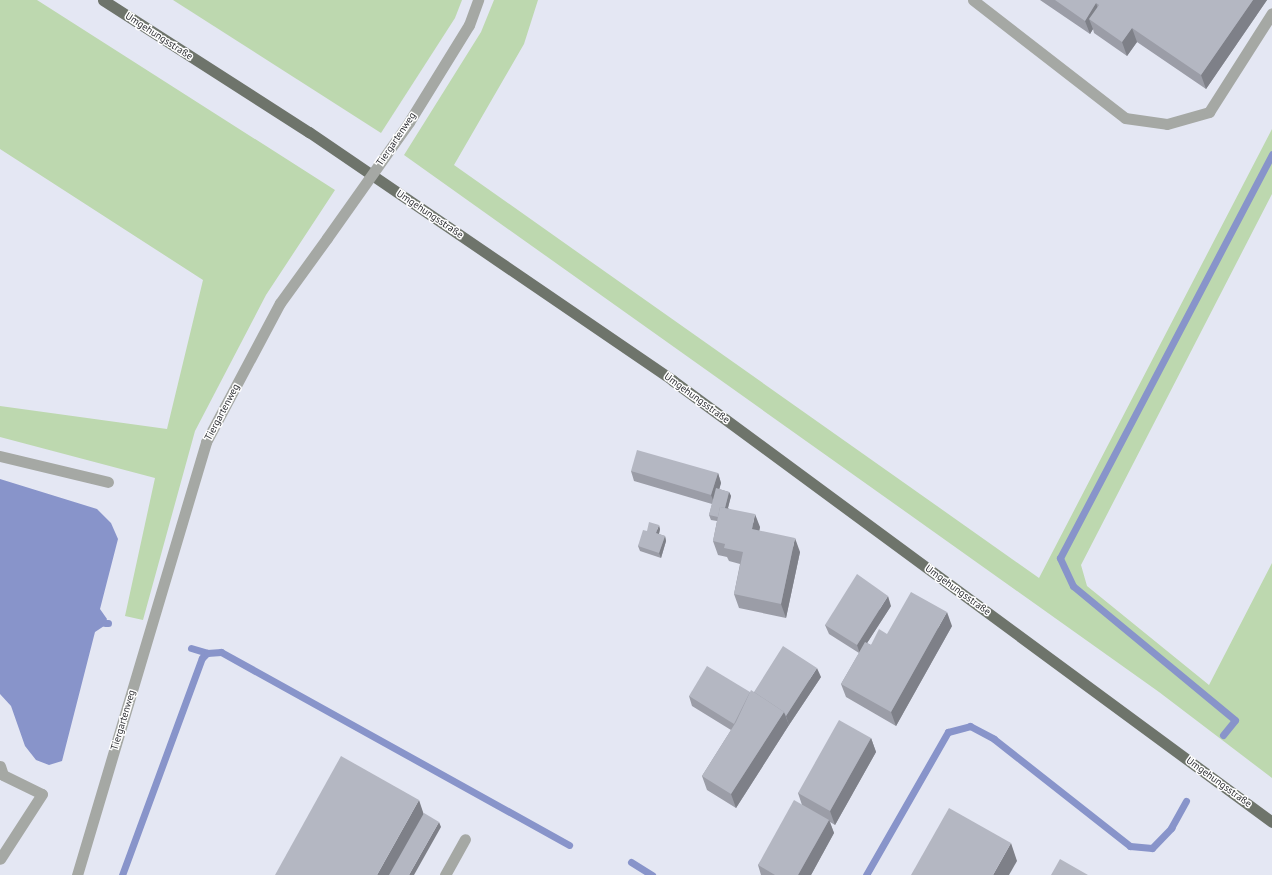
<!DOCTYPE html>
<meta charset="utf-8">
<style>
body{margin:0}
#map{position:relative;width:1272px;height:875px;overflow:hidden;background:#e4e7f3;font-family:"PT Sans",sans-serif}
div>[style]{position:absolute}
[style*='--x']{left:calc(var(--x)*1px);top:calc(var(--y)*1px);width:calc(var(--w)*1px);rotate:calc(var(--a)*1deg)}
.green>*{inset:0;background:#bdd8af}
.water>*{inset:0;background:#8894ca}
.stream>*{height:7px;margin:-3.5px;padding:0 3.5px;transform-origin:3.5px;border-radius:3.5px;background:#8894ca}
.service>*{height:11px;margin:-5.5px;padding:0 5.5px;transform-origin:5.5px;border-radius:5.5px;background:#a5a8a4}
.minor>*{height:11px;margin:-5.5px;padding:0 5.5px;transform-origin:5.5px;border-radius:5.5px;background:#a5a8a4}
.primary>*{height:11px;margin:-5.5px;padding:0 5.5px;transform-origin:5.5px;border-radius:5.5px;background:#6e746b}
.minor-bridge>*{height:11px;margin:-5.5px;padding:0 5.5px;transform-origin:5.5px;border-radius:5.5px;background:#a5a8a4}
.wall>*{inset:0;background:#9b9da7}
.shaded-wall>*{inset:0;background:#7e8088}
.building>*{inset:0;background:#b4b7c2}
span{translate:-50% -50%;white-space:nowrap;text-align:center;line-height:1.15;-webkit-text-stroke:3px #fff;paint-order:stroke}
.street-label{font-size:10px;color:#2d2e33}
</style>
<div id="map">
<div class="green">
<i style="clip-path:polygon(0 0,37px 0,335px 190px,266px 295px,195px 431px,143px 620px,125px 616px,155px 478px,0 437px,0 406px,167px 429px,203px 280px,0 149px)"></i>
<i style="clip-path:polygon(173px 0,462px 0,455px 18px,381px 133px)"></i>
<i style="clip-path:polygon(494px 0,538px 0,524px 44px,454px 165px,1039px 578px,1272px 129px,1272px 194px,1081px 565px,1087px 586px,1209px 685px,1272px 563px,1272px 778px,1159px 692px,404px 155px,481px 32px)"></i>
</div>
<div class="water">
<i style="clip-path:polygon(0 479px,97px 509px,111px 523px,118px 539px,100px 609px,107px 619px,104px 626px,95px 632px,62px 761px,49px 765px,36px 760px,25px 746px,11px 706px,0 694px)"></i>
</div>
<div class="stream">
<i style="--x:105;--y:623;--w:3;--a:0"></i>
<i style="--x:191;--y:648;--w:17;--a:17"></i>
<i style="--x:1223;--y:735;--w:19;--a:-51"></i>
<i style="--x:1235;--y:720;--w:210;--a:-140.4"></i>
<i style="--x:1073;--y:586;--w:31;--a:-115"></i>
<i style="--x:1060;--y:558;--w:456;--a:-62.3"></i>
<i style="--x:631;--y:862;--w:25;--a:32"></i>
<i style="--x:122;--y:875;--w:231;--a:-69.8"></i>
<i style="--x:202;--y:658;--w:7;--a:-45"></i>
<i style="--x:207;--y:653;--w:14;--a:-4"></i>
<i style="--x:221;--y:652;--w:398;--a:29"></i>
<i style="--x:866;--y:875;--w:165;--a:-60.2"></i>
<i style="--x:948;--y:732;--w:23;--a:-15"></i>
<i style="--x:970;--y:726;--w:27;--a:28"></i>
<i style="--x:994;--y:739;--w:173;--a:38.2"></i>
<i style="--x:1130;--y:846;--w:22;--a:5"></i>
<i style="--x:1152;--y:848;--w:28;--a:-46"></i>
<i style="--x:1171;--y:828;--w:31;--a:-61"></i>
</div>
<div class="service">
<i style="--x:973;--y:0;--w:192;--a:37.8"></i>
<i style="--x:1125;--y:118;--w:42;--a:8.1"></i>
<i style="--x:1167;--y:124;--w:44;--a:-15.9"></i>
<i style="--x:1209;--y:112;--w:117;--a:-57.5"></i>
<i style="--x:0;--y:456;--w:111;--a:13.5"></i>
<i style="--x:0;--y:766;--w:9;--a:72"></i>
<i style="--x:3;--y:775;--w:43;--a:26"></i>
<i style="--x:42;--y:794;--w:77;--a:122.9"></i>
<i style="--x:445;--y:875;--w:41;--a:-60.9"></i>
</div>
<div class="minor">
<i style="--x:409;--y:122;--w:114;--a:-58.3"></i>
<i style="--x:469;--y:25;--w:27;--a:-70"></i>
<i style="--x:77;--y:875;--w:452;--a:-73.4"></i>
<i style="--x:206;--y:442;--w:157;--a:-62"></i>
<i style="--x:280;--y:303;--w:80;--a:-54.1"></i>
</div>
<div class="primary">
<i style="--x:103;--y:0;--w:245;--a:32.7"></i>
<i style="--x:309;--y:132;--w:440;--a:34.3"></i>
<i style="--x:672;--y:380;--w:745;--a:36.38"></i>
</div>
<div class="minor-bridge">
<i style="--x:327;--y:238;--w:142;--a:-54.7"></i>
</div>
<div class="wall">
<i style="clip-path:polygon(1040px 0,1267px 0,1206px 89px,1137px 42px,1127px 56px,1094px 33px,1093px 29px,1090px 34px)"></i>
<i style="clip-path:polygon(631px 471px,718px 473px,721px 483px,719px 489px,729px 492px,731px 496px,728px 508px,760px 527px,759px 531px,800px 552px,786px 618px,739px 608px,734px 594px,740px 564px,729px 561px,727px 557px,718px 555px,713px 541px,717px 521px,711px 520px,709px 515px,712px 504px,634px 481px)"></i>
<i style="clip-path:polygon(660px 529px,659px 534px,665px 536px,666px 541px,661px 558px,640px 551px,638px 546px,647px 531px)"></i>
<i style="clip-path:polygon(891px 606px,867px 643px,871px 645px,887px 634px,952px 626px,896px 726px,846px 697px,841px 684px,859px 653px,829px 634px,825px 625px)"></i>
<i style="clip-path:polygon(821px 677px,789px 725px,736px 808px,707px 790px,702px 776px,731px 730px,692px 706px,689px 696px,754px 692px)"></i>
<i style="clip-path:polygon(871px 738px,876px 752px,835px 825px,830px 822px,834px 833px,811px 875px,761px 875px,758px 865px,802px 805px,798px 793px)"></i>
</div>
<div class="shaded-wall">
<i style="clip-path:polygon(1253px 0,1267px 0,1206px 89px,1201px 75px)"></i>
<i style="clip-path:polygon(1096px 3px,1101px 17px,1089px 19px,1093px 29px,1090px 34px,1085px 21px)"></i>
<i style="clip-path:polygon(1132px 28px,1137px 42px,1127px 56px,1122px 42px)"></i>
<i style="clip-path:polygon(718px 473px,721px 483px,715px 505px,711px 495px)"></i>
<i style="clip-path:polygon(729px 492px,731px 496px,724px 523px,722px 519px)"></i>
<i style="clip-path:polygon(755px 514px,760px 527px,757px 543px,752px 529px)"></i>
<i style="clip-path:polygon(659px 525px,660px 529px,658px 538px,656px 533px)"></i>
<i style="clip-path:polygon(665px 536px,666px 541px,661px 558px,659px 553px)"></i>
<i style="clip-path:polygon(795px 538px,800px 552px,786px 618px,781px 604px)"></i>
<i style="clip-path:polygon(888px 596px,891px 606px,860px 654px,857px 645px)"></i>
<i style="clip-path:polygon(947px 612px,952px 626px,896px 726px,891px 712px)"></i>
<i style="clip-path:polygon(817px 668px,821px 677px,789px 725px,786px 716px)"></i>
<i style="clip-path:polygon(784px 712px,789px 725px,736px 808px,731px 794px)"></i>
<i style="clip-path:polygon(871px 738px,876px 752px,835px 825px,830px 811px)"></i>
<i style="clip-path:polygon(419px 800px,425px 818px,393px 875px,377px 875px)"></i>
<i style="clip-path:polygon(829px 820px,834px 833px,811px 875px,798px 875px)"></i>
<i style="clip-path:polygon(439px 822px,441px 827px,414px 875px,409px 875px)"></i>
<i style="clip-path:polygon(1011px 843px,1017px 861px,1009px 875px,993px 875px)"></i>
</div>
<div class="building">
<i style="clip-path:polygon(1055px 0,1253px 0,1201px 75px,1132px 28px,1122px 42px,1089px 19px,1099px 5px,1096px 3px,1085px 21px)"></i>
<i style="clip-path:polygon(637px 450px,718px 473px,711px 495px,631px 471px)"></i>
<i style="clip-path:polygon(716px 488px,729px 492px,725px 508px,720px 507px,718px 517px,709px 515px)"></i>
<i style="clip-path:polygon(720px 507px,755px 514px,752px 529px,795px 538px,781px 604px,734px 594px,743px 552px,724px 548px,725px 544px,713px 541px)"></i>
<i style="clip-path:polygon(649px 522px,659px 525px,656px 533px,665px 536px,659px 553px,638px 546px,643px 530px,647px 531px)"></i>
<i style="clip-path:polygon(857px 574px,888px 596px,857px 645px,825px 625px)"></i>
<i style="clip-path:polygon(911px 592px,947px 612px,891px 712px,841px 684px,865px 642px,871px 645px,879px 629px,887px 634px)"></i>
<i style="clip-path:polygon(783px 646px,817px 668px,786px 716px,784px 712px,754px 692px)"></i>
<i style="clip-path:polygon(707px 666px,750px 692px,734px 724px,689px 696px)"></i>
<i style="clip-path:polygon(751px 690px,784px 712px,731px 794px,702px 776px,736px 722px)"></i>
<i style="clip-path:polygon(839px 720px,871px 738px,830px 811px,798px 793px)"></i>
<i style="clip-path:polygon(341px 756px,419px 800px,377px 875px,275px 875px)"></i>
<i style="clip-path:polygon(794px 800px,829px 820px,798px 875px,775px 875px,758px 865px)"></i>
<i style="clip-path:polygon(949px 808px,1011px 843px,993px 875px,911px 875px)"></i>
<i style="clip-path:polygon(424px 813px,439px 822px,409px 875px,389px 875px)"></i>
<i style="clip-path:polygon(1060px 859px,1088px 875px,1051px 875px)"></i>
</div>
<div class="street-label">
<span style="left:159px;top:36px;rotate:33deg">Umgehungsstraße</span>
<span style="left:396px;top:139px;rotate:-56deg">Tiergartenweg</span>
<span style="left:430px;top:214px;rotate:34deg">Umgehungsstraße</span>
<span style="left:697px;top:398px;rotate:36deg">Umgehungsstraße</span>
<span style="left:222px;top:412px;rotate:-62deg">Tiergartenweg</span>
<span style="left:958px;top:590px;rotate:36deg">Umgehungsstraße</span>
<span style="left:123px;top:720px;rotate:-73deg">Tiergartenweg</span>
<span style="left:1219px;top:782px;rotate:36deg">Umgehungsstraße</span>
</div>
</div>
